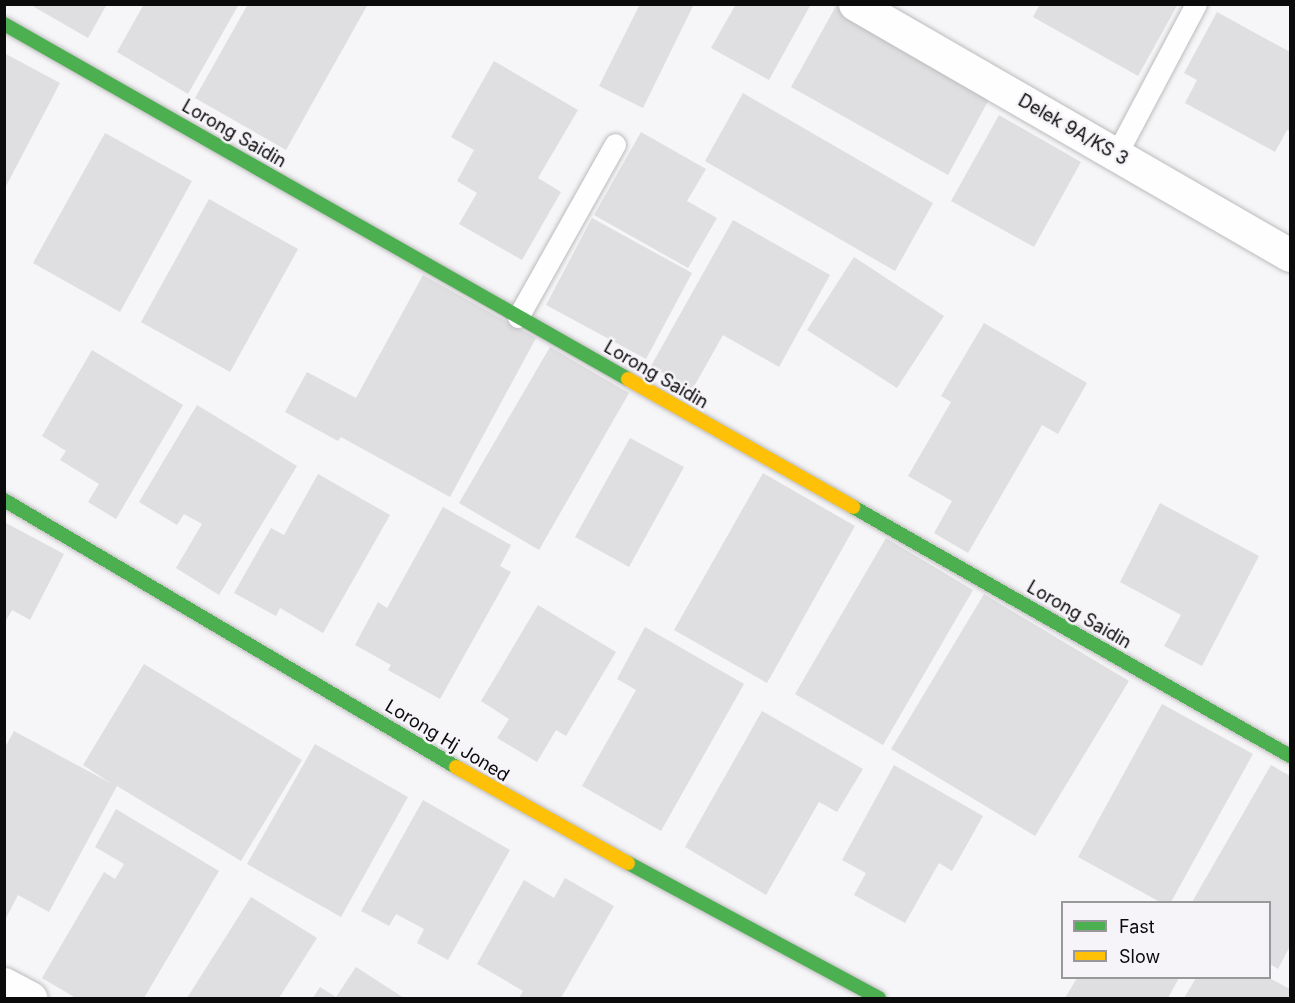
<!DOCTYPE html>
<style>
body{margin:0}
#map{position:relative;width:1295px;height:1003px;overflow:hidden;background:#f6f5f7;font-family:Inter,sans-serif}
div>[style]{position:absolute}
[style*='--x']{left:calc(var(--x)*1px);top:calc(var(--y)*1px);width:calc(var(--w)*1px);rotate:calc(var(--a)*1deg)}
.building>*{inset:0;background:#dfdee0}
.roads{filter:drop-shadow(0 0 2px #bcbbbd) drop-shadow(0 0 2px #bcbbbd)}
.lane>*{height:21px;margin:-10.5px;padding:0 10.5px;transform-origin:10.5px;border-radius:10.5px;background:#fefefe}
.street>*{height:33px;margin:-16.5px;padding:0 16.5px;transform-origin:16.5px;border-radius:16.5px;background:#fefefe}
.fast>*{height:14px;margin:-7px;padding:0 7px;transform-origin:7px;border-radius:7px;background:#4caf50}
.slow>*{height:14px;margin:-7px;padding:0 7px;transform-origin:7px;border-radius:7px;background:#ffc107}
span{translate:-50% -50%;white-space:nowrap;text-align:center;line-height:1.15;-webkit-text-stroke:5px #f6f4f8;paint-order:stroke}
.street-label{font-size:18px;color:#0c0b0c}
.frame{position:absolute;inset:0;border:6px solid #0c0b0c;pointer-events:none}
.legend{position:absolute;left:1061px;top:901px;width:210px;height:78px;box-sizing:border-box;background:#f6f4f8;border:2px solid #98979a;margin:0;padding:8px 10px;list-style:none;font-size:18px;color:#0c0b0c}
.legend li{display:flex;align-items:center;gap:12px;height:30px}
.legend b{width:30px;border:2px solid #98979a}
</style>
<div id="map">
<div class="building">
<i style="clip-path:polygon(29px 4px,107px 4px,88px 38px)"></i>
<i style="clip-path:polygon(144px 4px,239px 4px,188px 94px,117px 52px)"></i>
<i style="clip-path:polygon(248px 4px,368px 4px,286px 150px,195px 98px)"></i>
<i style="clip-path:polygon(640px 4px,694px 4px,643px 108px,599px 86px)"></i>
<i style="clip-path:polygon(736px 4px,811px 4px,769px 80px,711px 48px)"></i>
<i style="clip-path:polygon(1040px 4px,1178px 4px,1138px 76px,1033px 17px)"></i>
<i style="clip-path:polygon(836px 6px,992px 94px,948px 175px,791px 87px)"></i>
<i style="clip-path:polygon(1217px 12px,1290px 52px,1290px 131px,1287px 130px,1275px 152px,1185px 103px,1197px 80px,1184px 73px)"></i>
<i style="clip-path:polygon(4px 53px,60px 83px,4px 190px)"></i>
<i style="clip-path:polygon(494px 61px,578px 110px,538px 178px,561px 192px,522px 260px,459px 224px,477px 193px,457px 181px,474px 150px,451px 137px)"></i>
<i style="clip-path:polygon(743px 93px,933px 203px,895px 271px,705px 161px)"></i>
<i style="clip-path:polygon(999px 115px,1081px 162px,1034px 247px,951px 201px)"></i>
<i style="clip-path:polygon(641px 132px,706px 169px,687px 201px,717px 218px,688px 268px,594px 215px)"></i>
<i style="clip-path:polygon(105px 133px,192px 181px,120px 312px,33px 263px)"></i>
<i style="clip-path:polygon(209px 199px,298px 249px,230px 372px,141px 322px)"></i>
<i style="clip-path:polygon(592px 218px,692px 273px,646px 359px,546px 305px)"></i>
<i style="clip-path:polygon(733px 220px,830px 275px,779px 367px,723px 335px,692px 390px,651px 366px)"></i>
<i style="clip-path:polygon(854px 257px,944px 316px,897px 388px,807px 330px)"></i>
<i style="clip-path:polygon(423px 275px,536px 338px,450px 497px,341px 437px,338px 441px,285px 412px,307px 372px,356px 398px)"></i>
<i style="clip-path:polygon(984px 323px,1087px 383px,1058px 434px,1042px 425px,968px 553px,934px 533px,952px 501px,908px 476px,951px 402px,941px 396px)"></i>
<i style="clip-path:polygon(550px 347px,629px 393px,539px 550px,459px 503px)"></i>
<i style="clip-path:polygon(92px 350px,183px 405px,116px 519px,88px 502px,99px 484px,60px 460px,66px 451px,42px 436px)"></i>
<i style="clip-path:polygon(197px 405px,297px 466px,219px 595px,176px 568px,202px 524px,184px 514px,177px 525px,139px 502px)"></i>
<i style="clip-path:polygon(630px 438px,684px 467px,629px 567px,575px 537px)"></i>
<i style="clip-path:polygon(763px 473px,855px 526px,767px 683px,674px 630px)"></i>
<i style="clip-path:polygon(318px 474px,390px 515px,323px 633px,280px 608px,276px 616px,234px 593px,271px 528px,284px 535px)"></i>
<i style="clip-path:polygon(1160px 503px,1259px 556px,1202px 666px,1164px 646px,1181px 615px,1120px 582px)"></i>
<i style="clip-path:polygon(443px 507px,511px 545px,500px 566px,511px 572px,440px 699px,388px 670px,391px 665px,355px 645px,378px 602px,387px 608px)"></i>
<i style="clip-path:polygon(4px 522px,64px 554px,30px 620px,12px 610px,4px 624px)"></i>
<i style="clip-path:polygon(886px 538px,973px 590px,883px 745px,795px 694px)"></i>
<i style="clip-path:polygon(984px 594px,1129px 681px,1035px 836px,891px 749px)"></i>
<i style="clip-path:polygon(538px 605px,616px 652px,566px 736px,556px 730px,537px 762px,497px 738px,509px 719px,481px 701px)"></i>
<i style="clip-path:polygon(645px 627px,744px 684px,661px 831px,582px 786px,636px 690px,617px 679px)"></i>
<i style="clip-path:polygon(144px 664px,302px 760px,241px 861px,117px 786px,49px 912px,18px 895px,4px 922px,4px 749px,14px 731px,112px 784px,83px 765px)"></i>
<i style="clip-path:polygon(1162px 704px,1253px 754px,1171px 902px,1160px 902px,1078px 857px)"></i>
<i style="clip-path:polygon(762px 711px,863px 769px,837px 812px,819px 802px,766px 895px,685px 847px)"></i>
<i style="clip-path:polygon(315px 744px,408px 797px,341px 917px,247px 864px)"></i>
<i style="clip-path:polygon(894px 765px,983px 816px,952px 871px,939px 863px,905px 923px,854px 895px,866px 873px,842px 860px)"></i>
<i style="clip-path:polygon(1271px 765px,1290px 776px,1290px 946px,1278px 969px,1270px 964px,1270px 902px,1192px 902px)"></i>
<i style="clip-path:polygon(423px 800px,510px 850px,448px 960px,417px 943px,424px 929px,396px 914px,389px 926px,361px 911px)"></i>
<i style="clip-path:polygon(116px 809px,219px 871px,144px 998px,76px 998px,42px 978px,104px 872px,115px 879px,124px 864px,95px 847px)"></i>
<i style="clip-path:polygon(565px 878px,614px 906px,561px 998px,519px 998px,523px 991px,477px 964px,524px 880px,554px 898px)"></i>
<i style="clip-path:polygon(251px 897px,317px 938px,279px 998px,187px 998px)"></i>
<i style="clip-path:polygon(356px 967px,404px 998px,313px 998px,320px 987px,336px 997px)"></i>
<i style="clip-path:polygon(1077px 978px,1179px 978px,1168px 998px,1065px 998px)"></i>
<i style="clip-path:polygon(1196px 978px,1269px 978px,1290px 989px,1290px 998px,1184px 998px)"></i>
</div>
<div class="roads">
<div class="lane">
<i style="--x:1116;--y:155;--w:171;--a:-62.1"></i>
<i style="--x:518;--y:317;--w:198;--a:-60.7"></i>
</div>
<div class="street">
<i style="--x:855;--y:4;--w:502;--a:29.99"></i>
<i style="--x:4;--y:984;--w:30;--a:28"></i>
</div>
<div class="fast">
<i style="--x:4;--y:24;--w:718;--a:29.64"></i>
<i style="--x:4;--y:500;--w:525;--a:30.57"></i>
<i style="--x:853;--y:507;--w:503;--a:29.67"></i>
<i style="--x:628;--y:863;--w:285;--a:28.3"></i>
</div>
<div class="slow">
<i style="--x:628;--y:379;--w:259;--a:29.6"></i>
<i style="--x:456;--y:767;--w:197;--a:29.2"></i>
</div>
</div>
<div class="street-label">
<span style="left:1073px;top:130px;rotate:30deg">Delek 9A/KS 3</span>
<span style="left:234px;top:134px;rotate:30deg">Lorong Saidin</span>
<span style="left:656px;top:375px;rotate:30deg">Lorong Saidin</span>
<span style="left:1079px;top:615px;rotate:30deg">Lorong Saidin</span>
<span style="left:447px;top:741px;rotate:31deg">Lorong Hj Joned</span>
</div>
<div class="frame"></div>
<ul class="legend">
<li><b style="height:8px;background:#4caf50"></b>Fast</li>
<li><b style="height:8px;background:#ffc107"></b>Slow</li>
</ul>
</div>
